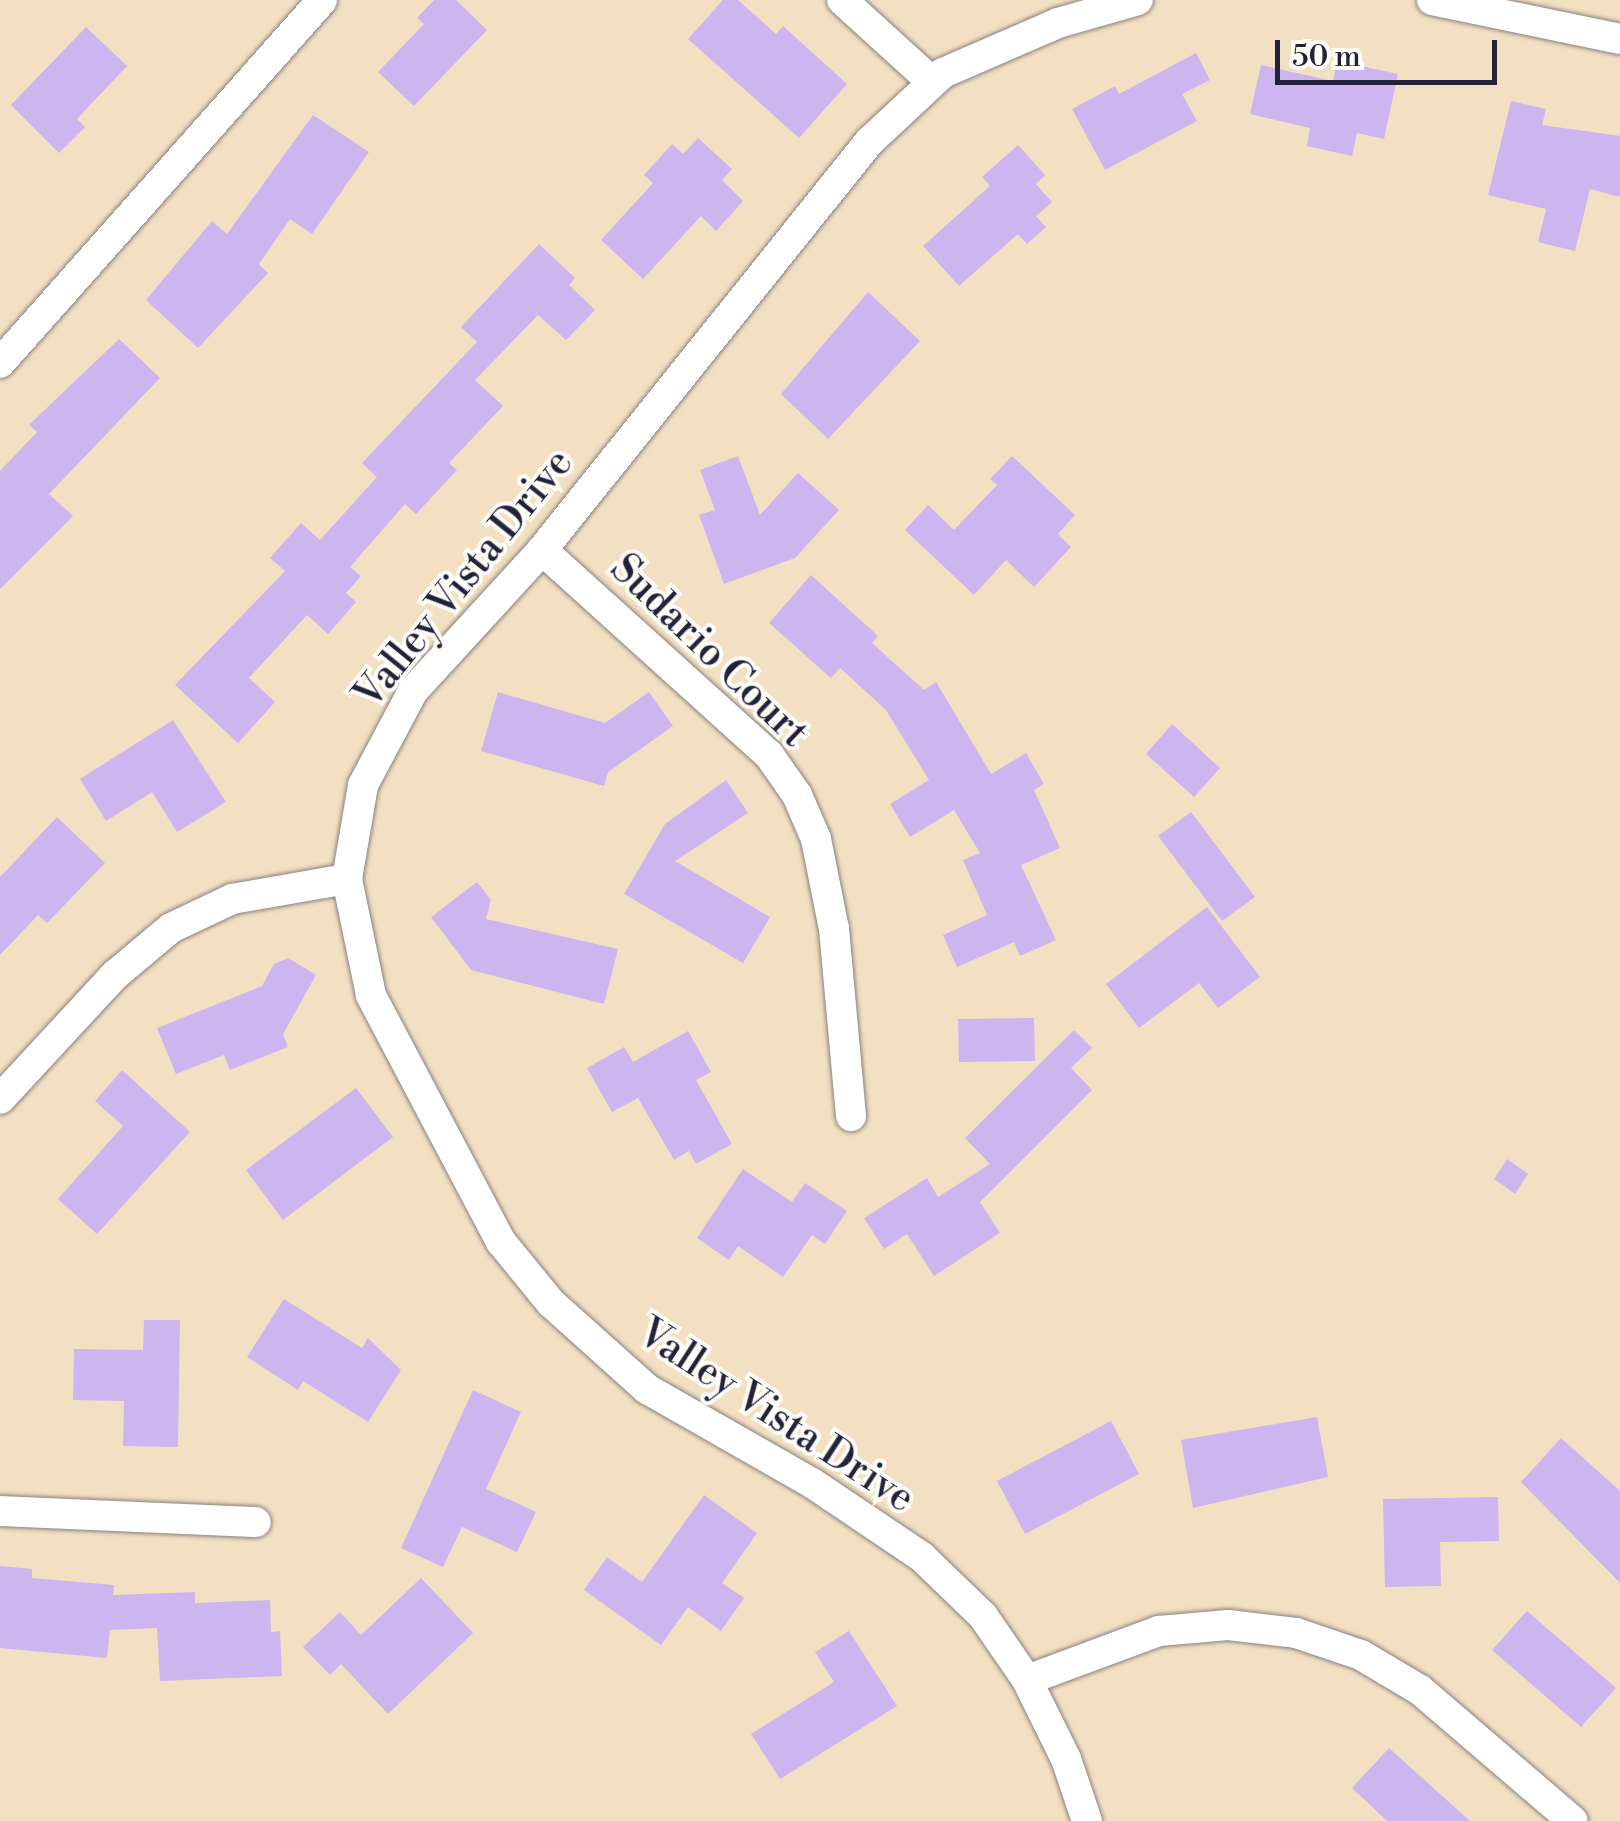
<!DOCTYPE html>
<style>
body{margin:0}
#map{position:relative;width:1620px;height:1821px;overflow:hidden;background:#f3e0c3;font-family:"Libre Bodoni",serif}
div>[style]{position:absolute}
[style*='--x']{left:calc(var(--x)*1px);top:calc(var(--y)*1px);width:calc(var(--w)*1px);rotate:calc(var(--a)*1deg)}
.building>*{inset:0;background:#cdb5ef}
.roads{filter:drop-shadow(0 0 2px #8a817f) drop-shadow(0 0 2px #8a817f)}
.street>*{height:30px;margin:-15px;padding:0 15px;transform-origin:15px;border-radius:15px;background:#fff}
span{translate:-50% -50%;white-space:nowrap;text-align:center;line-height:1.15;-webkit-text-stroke:8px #fdfcf7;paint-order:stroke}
.street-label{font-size:40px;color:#22223b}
.scale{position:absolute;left:1275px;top:40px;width:222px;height:45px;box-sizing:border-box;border:5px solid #22223b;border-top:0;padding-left:12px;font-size:30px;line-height:35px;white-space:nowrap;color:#22223b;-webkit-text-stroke:8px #fdfcf7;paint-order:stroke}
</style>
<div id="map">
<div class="building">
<i style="clip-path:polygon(434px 0,456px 0,487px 30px,414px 106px,378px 72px,424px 24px,417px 18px)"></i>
<i style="clip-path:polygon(723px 0,738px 0,776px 34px,783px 26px,847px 84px,799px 138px,688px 39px)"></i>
<i style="clip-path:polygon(86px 27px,127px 66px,77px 119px,85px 127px,59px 153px,11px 105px)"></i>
<i style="clip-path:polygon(1196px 53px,1210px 80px,1182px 94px,1197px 121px,1105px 170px,1072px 109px,1115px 86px,1119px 94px)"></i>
<i style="clip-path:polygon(1337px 61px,1398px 74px,1384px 139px,1357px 133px,1352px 156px,1307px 146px,1310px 128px,1250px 114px,1261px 65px,1333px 81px)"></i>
<i style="clip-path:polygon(1511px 101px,1546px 109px,1542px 125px,1620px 136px,1620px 197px,1590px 189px,1575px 251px,1538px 242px,1546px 209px,1488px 195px)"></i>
<i style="clip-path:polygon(313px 115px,369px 152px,312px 234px,290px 219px,259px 264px,268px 273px,198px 348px,146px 300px,212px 221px,227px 234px)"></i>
<i style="clip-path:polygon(698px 138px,732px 169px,722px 180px,743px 201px,716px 231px,701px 216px,643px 279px,601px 240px,653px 183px,644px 175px,672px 144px,683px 154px)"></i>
<i style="clip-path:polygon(1018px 145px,1045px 175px,1036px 184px,1052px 202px,1036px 216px,1046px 227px,1027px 244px,1018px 234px,959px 286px,923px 246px,990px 186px,982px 177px)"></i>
<i style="clip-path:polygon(539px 244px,575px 278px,569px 285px,595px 310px,566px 340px,538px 315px,475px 380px,503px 406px,449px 463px,457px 470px,416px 514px,405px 504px,350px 567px,361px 576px,346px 593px,356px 602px,328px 634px,307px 615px,249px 678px,275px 702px,238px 743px,175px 685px,285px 571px,270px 558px,301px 523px,320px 540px,377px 477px,362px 463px,477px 342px,461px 327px)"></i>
<i style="clip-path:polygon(868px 292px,920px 341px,828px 439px,781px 394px)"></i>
<i style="clip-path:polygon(119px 339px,160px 378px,49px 494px,73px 516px,0 589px,0 471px,37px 432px,29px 425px)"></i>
<i style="clip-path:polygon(738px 456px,760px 515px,798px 473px,839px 510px,795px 558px,724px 584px,699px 515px,715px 510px,700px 470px)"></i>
<i style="clip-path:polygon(1012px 456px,1075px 515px,1058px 534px,1071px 547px,1034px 587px,1006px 560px,974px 595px,905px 530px,928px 505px,954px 530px,997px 485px,990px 479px)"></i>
<i style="clip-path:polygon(811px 575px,878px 636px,872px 643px,924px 690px,936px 682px,991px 774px,1026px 753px,1044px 784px,1034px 790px,1060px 848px,1021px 865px,1056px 940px,1020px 956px,1014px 942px,957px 967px,943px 935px,987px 915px,963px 860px,980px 853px,954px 810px,910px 837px,890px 804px,929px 780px,886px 710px,840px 668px,831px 678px,769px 623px)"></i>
<i style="clip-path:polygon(498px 692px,605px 723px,649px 692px,673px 726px,608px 772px,604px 786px,481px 751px)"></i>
<i style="clip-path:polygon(173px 720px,226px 802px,177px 832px,152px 792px,106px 821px,80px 779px)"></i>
<i style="clip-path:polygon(1172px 724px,1220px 768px,1194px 797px,1146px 754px)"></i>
<i style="clip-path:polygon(726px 780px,748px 813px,675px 861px,770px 917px,743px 963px,624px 894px,665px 824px)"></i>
<i style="clip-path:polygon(1191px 812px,1255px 897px,1222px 921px,1158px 836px)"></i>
<i style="clip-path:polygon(57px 817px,105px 863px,47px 923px,38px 915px,0 955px,0 877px)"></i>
<i style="clip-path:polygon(477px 882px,491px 900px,486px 919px,618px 949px,604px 1004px,471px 970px,431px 917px)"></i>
<i style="clip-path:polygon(1207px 907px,1260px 977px,1218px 1008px,1199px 983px,1139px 1028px,1106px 984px)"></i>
<i style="clip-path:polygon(288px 958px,316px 975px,283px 1034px,288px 1047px,230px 1070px,224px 1055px,176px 1074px,157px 1028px,262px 986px,274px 964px)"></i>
<i style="clip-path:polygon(1034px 1018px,1035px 1061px,959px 1062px,958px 1019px)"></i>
<i style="clip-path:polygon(1074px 1030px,1092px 1048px,1071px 1068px,1092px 1090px,980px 1202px,1000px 1233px,934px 1276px,907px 1234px,884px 1249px,864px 1218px,927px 1178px,938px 1197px,990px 1164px,965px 1138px)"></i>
<i style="clip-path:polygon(688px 1031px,711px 1072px,696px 1080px,732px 1144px,696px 1164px,689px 1151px,674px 1160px,638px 1098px,612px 1112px,587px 1068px,624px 1047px,633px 1062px)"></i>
<i style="clip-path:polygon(122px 1070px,190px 1132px,97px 1234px,58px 1199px,123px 1126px,95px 1101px)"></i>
<i style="clip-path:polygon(356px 1088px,393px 1137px,283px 1220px,246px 1170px)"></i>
<i style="clip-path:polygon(1507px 1159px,1528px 1174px,1515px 1194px,1494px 1179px)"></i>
<i style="clip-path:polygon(743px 1169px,792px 1202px,805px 1183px,847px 1211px,825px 1244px,812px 1235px,783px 1277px,738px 1246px,729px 1260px,697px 1238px)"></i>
<i style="clip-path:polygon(284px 1299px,362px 1348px,368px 1338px,401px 1370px,368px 1422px,303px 1381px,298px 1390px,247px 1357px)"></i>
<i style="clip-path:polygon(144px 1320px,180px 1320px,178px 1447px,123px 1446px,124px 1401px,73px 1400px,74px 1349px,143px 1350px)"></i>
<i style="clip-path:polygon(473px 1390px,521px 1412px,486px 1489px,536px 1512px,517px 1552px,462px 1527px,443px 1567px,401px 1548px)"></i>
<i style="clip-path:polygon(1317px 1417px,1328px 1477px,1193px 1508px,1181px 1440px)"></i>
<i style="clip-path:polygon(1111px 1421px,1139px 1474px,1025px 1534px,997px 1481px)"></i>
<i style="clip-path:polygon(1561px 1438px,1620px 1491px,1620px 1583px,1521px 1482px)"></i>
<i style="clip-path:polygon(704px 1495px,757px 1533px,722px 1583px,744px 1598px,721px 1631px,688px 1607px,661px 1645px,584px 1590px,607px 1557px,642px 1582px)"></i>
<i style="clip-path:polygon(1498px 1497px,1499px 1541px,1440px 1542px,1441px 1586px,1385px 1587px,1383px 1499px)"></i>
<i style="clip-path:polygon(0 1566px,32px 1569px,32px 1578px,114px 1585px,113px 1595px,195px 1592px,195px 1603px,270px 1600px,271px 1632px,280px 1631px,282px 1676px,160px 1681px,157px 1628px,110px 1630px,107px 1658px,0 1648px)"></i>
<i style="clip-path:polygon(421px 1578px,473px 1633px,388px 1714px,341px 1664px,330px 1675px,303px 1647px,340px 1612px,361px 1635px)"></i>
<i style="clip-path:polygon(1527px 1611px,1616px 1688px,1581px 1727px,1492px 1650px)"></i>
<i style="clip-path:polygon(849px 1631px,897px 1706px,780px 1779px,751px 1734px,834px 1682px,815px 1652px)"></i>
<i style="clip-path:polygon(1389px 1748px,1470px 1821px,1387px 1821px,1352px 1788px)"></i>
</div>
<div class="roads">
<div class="street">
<i style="--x:842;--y:0;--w:122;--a:42.3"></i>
<i style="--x:1432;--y:0;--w:192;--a:11.7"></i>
<i style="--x:0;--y:363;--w:485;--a:-48.4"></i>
<i style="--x:542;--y:550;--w:306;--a:42.1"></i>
<i style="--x:769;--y:755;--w:49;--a:55"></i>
<i style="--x:797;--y:795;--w:48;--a:66.6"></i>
<i style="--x:816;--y:839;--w:92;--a:78.7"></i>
<i style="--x:834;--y:929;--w:188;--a:84.8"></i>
<i style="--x:0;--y:1099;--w:169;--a:-47.2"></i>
<i style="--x:115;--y:975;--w:73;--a:-40"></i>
<i style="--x:171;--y:928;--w:68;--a:-25.4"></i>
<i style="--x:232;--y:899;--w:117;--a:-9.9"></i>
<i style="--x:0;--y:1511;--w:256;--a:2.5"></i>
<i style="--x:1027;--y:1680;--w:141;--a:-20.4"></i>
<i style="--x:1159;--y:1631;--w:69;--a:-5"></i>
<i style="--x:1228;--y:1625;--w:68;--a:6.7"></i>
<i style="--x:1296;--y:1633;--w:69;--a:18.7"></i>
<i style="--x:1361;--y:1655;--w:69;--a:30.7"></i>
<i style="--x:1420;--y:1690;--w:201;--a:40.6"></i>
<i style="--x:1087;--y:1821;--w:65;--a:-108.7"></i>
<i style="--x:1066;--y:1759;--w:88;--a:-116.3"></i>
<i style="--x:1027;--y:1680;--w:78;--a:-124.5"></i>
<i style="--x:983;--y:1616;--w:85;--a:-136"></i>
<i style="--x:922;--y:1557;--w:133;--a:-146.1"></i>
<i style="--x:812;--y:1483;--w:190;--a:-150.3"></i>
<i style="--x:647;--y:1389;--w:129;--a:-138.1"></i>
<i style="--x:551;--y:1303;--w:79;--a:-129.3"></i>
<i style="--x:501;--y:1242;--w:279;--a:-117.8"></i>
<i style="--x:371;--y:995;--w:118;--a:-101.7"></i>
<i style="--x:347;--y:879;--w:95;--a:-80.3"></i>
<i style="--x:363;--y:785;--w:106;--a:-62"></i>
<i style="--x:413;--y:691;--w:191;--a:-47.5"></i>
<i style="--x:542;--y:550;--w:523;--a:-51.29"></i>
<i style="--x:869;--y:142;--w:101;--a:-43"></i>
<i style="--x:943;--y:73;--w:125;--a:-23.5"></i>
<i style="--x:1058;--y:23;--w:83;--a:-16"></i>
</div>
</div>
<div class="street-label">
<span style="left:464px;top:579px;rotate:-51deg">Valley Vista Drive</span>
<span style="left:709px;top:651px;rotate:44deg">Sudario Court</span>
<span style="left:776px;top:1416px;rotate:33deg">Valley Vista Drive</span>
</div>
<div class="scale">50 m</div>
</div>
